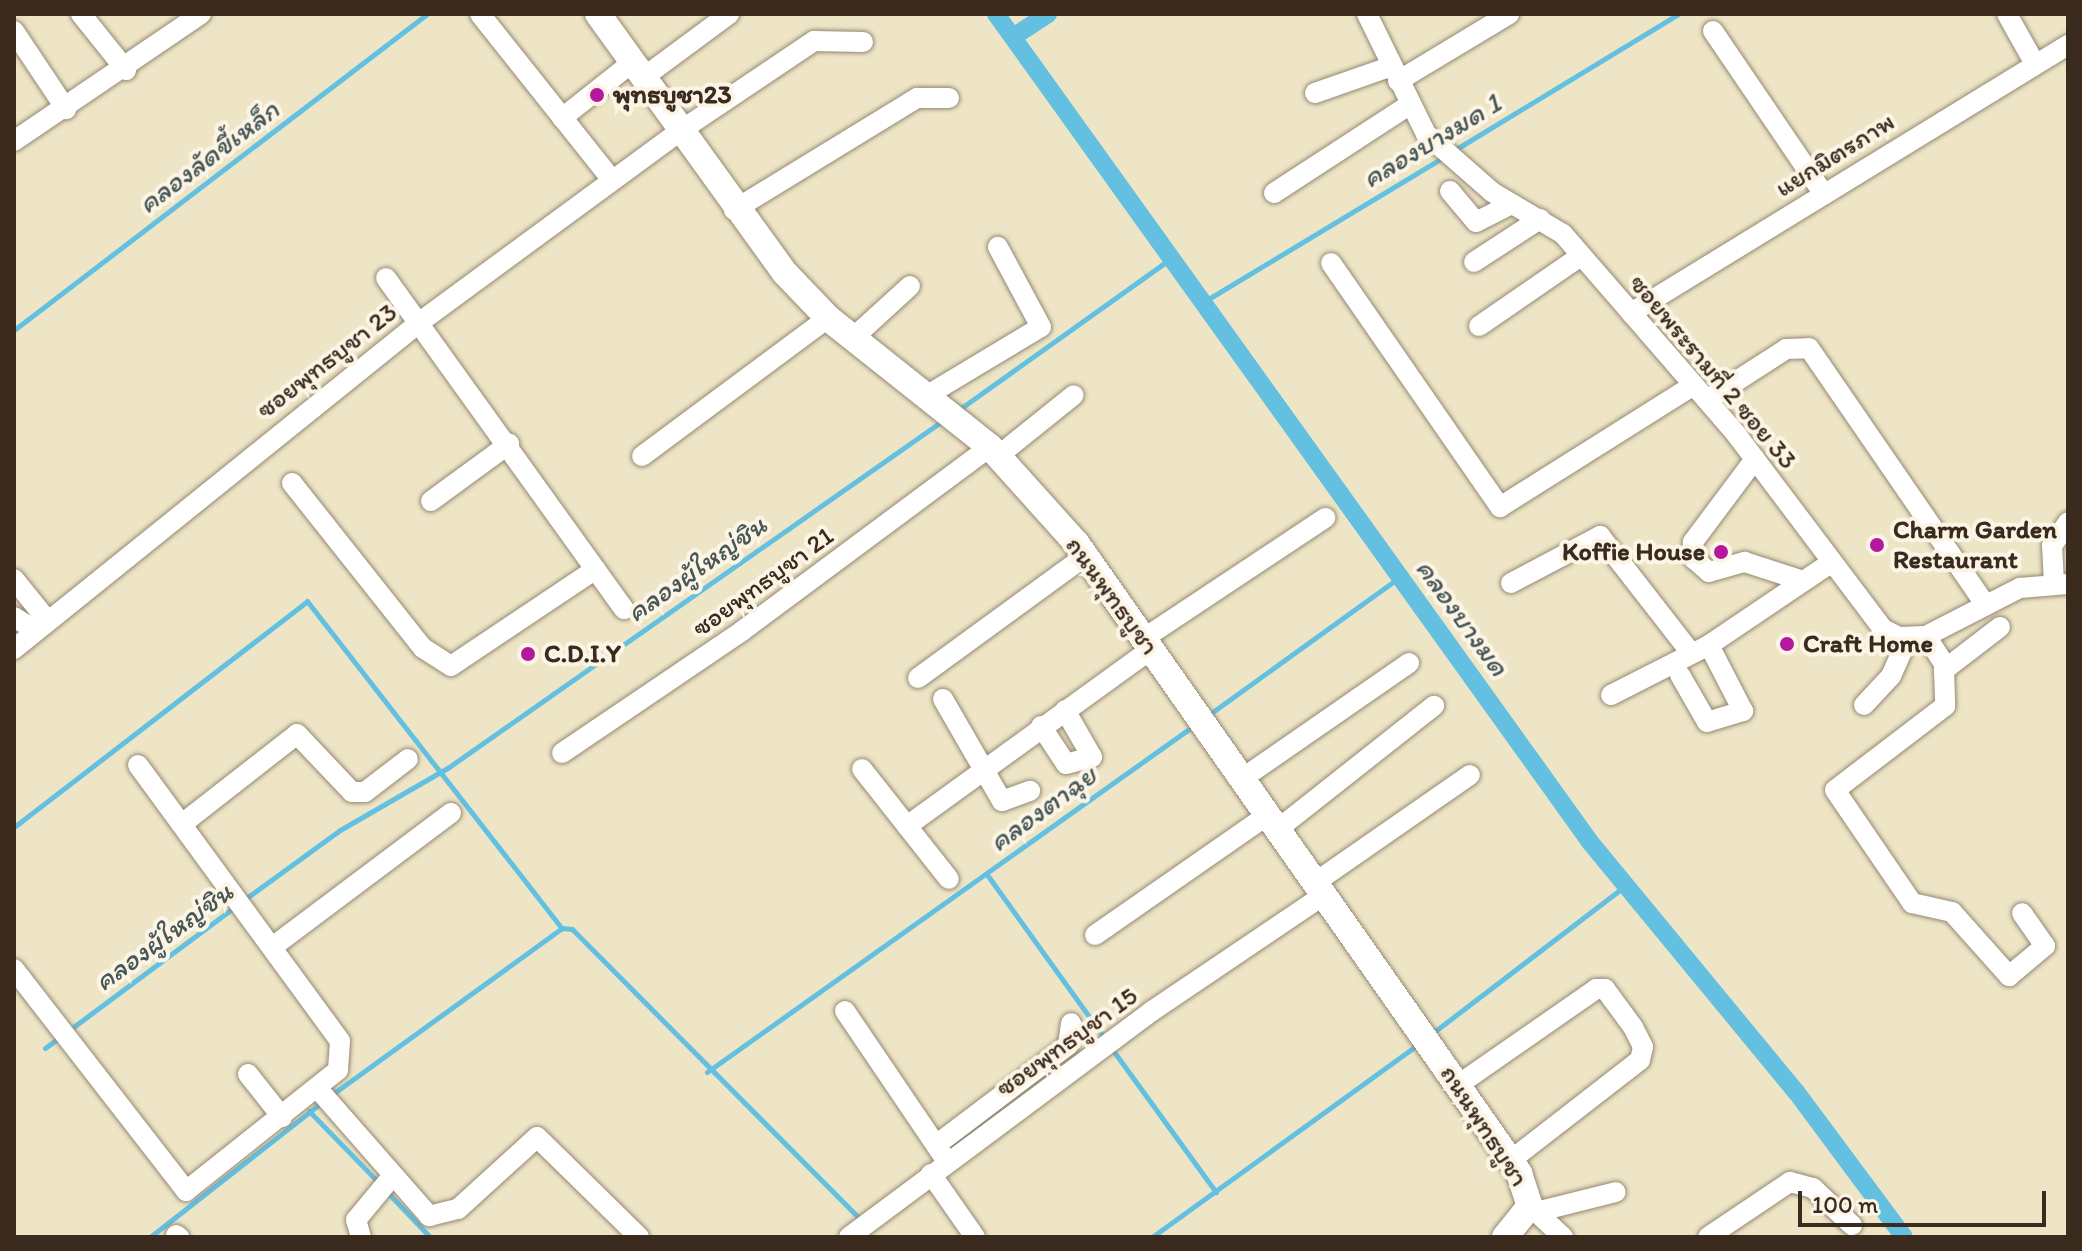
<!DOCTYPE html>
<meta charset="utf-8">
<style>
body{margin:0}
#map{position:relative;width:2082px;height:1251px;overflow:hidden;background:#eee5c6;font-family:Itim,"Playpen Sans Thai",sans-serif}
div>[style]{position:absolute}
[style*='--x']{left:calc(var(--x)*1px);top:calc(var(--y)*1px);width:calc(var(--w)*1px);rotate:calc(var(--a)*1deg)}
.stream>*{height:5px;margin:-2.5px;padding:0 2.5px;transform-origin:2.5px;border-radius:2.5px;background:#63c0e1}
.canal>*{height:18px;margin:-9px;padding:0 9px;transform-origin:9px;border-radius:9px;background:#63c0e1}
.roads{filter:drop-shadow(0 0 2px #948872) drop-shadow(0 0 2px #948872)}
.minor>*{height:20px;margin:-10px;padding:0 10px;transform-origin:10px;border-radius:10px;background:#fff}
.major>*{height:26px;margin:-13px;padding:0 13px;transform-origin:13px;border-radius:13px;background:#fff}
.dots>*{width:22px;height:22px;translate:-50% -50%;box-sizing:border-box;border:4px solid #fcf5e5;border-radius:50%}
span{translate:-50% -50%;white-space:nowrap;text-align:center;line-height:1.15;-webkit-text-stroke:8px #fcf5e5;paint-order:stroke}
.poi-label{font-size:26px;color:#3b2a1e;font-weight:700}
.left{translate:0 -50%;text-align:left}
.right{translate:-100% -50%;text-align:right}
.street-label{font-size:26px;color:#3b2a1e}
.water-label{font-size:28px;color:#475758;font-style:italic}
.frame{position:absolute;inset:0;border:16px solid #3b2a1e;pointer-events:none}
.scale{position:absolute;left:1798px;top:1191px;width:248px;height:36px;box-sizing:border-box;border:4px solid #3b2a1e;border-top:0;padding-left:10px;font-size:24px;line-height:28px;white-space:nowrap;color:#3b2a1e;-webkit-text-stroke:6px #fcf5e5;paint-order:stroke}
</style>
<div id="map">
<div class="stream">
<i style="--x:1453;--y:151;--w:263;--a:-31.3"></i>
<i style="--x:1205;--y:301;--w:280;--a:-31.1"></i>
<i style="--x:14;--y:330;--w:520;--a:-37.42"></i>
<i style="--x:957;--y:411;--w:265;--a:-35.5"></i>
<i style="--x:1207;--y:716;--w:239;--a:-35.8"></i>
<i style="--x:14;--y:827;--w:370;--a:-37.6"></i>
<i style="--x:307;--y:601;--w:415;--a:52.1"></i>
<i style="--x:988;--y:876;--w:202;--a:54.3"></i>
<i style="--x:245;--y:899;--w:117;--a:-36"></i>
<i style="--x:340;--y:830;--w:126;--a:-30"></i>
<i style="--x:449;--y:767;--w:602;--a:-35.06"></i>
<i style="--x:68;--y:1031;--w:211;--a:-36.7"></i>
<i style="--x:1430;--y:1035;--w:247;--a:-37.4"></i>
<i style="--x:45;--y:1048;--w:19;--a:-36"></i>
<i style="--x:1112;--y:1049;--w:177;--a:54"></i>
<i style="--x:707;--y:1072;--w:600;--a:-35.44"></i>
<i style="--x:330;--y:1096;--w:286;--a:-35.9"></i>
<i style="--x:562;--y:928;--w:10;--a:6"></i>
<i style="--x:572;--y:929;--w:413;--a:45.2"></i>
<i style="--x:309;--y:1111;--w:102;--a:45.8"></i>
<i style="--x:387;--y:1192;--w:62;--a:46.3"></i>
<i style="--x:150;--y:1237;--w:219;--a:-38.1"></i>
<i style="--x:1152;--y:1237;--w:329;--a:-35.9"></i>
</div>
<div class="canal">
<i style="--x:996;--y:14;--w:1019;--a:54.34"></i>
<i style="--x:1590;--y:842;--w:325;--a:50.5"></i>
<i style="--x:1797;--y:1093;--w:179;--a:53.4"></i>
<i style="--x:1013;--y:37;--w:42;--a:-33.3"></i>
</div>
<div class="roads">
<div class="minor">
<i style="--x:81;--y:14;--w:72;--a:51.2"></i>
<i style="--x:480;--y:14;--w:212;--a:51.5"></i>
<i style="--x:1367;--y:14;--w:134;--a:63.8"></i>
<i style="--x:1426;--y:134;--w:88;--a:41.3"></i>
<i style="--x:1492;--y:192;--w:82;--a:30.6"></i>
<i style="--x:1563;--y:234;--w:264;--a:49.1"></i>
<i style="--x:1736;--y:434;--w:244;--a:53"></i>
<i style="--x:1883;--y:629;--w:18;--a:27"></i>
<i style="--x:1899;--y:637;--w:27;--a:-2"></i>
<i style="--x:1926;--y:636;--w:106;--a:-27.1"></i>
<i style="--x:2020;--y:588;--w:48;--a:-4.8"></i>
<i style="--x:2007;--y:14;--w:57;--a:60.8"></i>
<i style="--x:14;--y:31;--w:94;--a:56.3"></i>
<i style="--x:1713;--y:31;--w:196;--a:55.8"></i>
<i style="--x:644;--y:77;--w:106;--a:-36.5"></i>
<i style="--x:1398;--y:81;--w:130;--a:-31.1"></i>
<i style="--x:1315;--y:93;--w:82;--a:-19.3"></i>
<i style="--x:562;--y:118;--w:90;--a:-38.3"></i>
<i style="--x:14;--y:141;--w:226;--a:-34.2"></i>
<i style="--x:1450;--y:191;--w:40;--a:50"></i>
<i style="--x:1476;--y:222;--w:39;--a:-27"></i>
<i style="--x:1274;--y:193;--w:161;--a:-33.1"></i>
<i style="--x:734;--y:210;--w:215;--a:-31.5"></i>
<i style="--x:917;--y:98;--w:32;--a:0"></i>
<i style="--x:1474;--y:262;--w:79;--a:-33.1"></i>
<i style="--x:1331;--y:263;--w:297;--a:55.3"></i>
<i style="--x:1500;--y:507;--w:229;--a:-32.2"></i>
<i style="--x:386;--y:278;--w:408;--a:54.3"></i>
<i style="--x:1631;--y:313;--w:513;--a:-31.52"></i>
<i style="--x:1479;--y:326;--w:124;--a:-34.5"></i>
<i style="--x:853;--y:338;--w:77;--a:-42.4"></i>
<i style="--x:926;--y:396;--w:134;--a:-31"></i>
<i style="--x:1041;--y:327;--w:91;--a:-118.3"></i>
<i style="--x:1707;--y:400;--w:94;--a:-32.8"></i>
<i style="--x:1786;--y:349;--w:23;--a:-2"></i>
<i style="--x:1809;--y:348;--w:309;--a:55.5"></i>
<i style="--x:642;--y:456;--w:232;--a:-36.6"></i>
<i style="--x:998;--y:456;--w:97;--a:-38.8"></i>
<i style="--x:1755;--y:459;--w:104;--a:126.8"></i>
<i style="--x:1693;--y:542;--w:17;--a:87"></i>
<i style="--x:1694;--y:559;--w:20;--a:41"></i>
<i style="--x:1709;--y:572;--w:37;--a:-16"></i>
<i style="--x:1745;--y:562;--w:61;--a:18.1"></i>
<i style="--x:292;--y:483;--w:211;--a:51.6"></i>
<i style="--x:423;--y:648;--w:33;--a:33"></i>
<i style="--x:451;--y:666;--w:174;--a:-33.8"></i>
<i style="--x:431;--y:501;--w:97;--a:-36.2"></i>
<i style="--x:14;--y:579;--w:53;--a:51.2"></i>
<i style="--x:1511;--y:583;--w:101;--a:-27.8"></i>
<i style="--x:1600;--y:536;--w:148;--a:52.1"></i>
<i style="--x:2054;--y:583;--w:37;--a:-93"></i>
<i style="--x:2052;--y:546;--w:29;--a:-56"></i>
<i style="--x:14;--y:617;--w:25;--a:32"></i>
<i style="--x:2000;--y:627;--w:71;--a:142.5"></i>
<i style="--x:1944;--y:670;--w:36;--a:88"></i>
<i style="--x:1945;--y:706;--w:138;--a:142.6"></i>
<i style="--x:1835;--y:790;--w:137;--a:55.7"></i>
<i style="--x:1912;--y:903;--w:41;--a:12.7"></i>
<i style="--x:1952;--y:912;--w:86;--a:48.3"></i>
<i style="--x:2009;--y:976;--w:47;--a:-39.8"></i>
<i style="--x:2045;--y:946;--w:40;--a:-124.9"></i>
<i style="--x:1926;--y:636;--w:38;--a:57"></i>
<i style="--x:1143;--y:639;--w:219;--a:-33.6"></i>
<i style="--x:14;--y:649;--w:521;--a:-38.85"></i>
<i style="--x:420;--y:322;--w:326;--a:-36.3"></i>
<i style="--x:683;--y:129;--w:158;--a:-33.9"></i>
<i style="--x:814;--y:41;--w:49;--a:1.2"></i>
<i style="--x:1680;--y:675;--w:54;--a:60.1"></i>
<i style="--x:1707;--y:722;--w:38;--a:-17"></i>
<i style="--x:1743;--y:711;--w:74;--a:-117.3"></i>
<i style="--x:918;--y:678;--w:207;--a:-36.1"></i>
<i style="--x:1611;--y:695;--w:110;--a:-27"></i>
<i style="--x:1709;--y:645;--w:148;--a:-34"></i>
<i style="--x:943;--y:699;--w:118;--a:60"></i>
<i style="--x:1002;--y:801;--w:30;--a:-20"></i>
<i style="--x:1864;--y:705;--w:40;--a:-47"></i>
<i style="--x:1891;--y:676;--w:42;--a:-65.9"></i>
<i style="--x:1041;--y:726;--w:45;--a:56.7"></i>
<i style="--x:1066;--y:764;--w:27;--a:-15"></i>
<i style="--x:1092;--y:757;--w:54;--a:-119.9"></i>
<i style="--x:562;--y:753;--w:217;--a:-34.1"></i>
<i style="--x:742;--y:631;--w:309;--a:-36.6"></i>
<i style="--x:862;--y:769;--w:140;--a:51.7"></i>
<i style="--x:1243;--y:778;--w:202;--a:-34.7"></i>
<i style="--x:182;--y:824;--w:146;--a:-38"></i>
<i style="--x:297;--y:734;--w:80;--a:46.5"></i>
<i style="--x:352;--y:792;--w:13;--a:0"></i>
<i style="--x:365;--y:792;--w:54;--a:-37.5"></i>
<i style="--x:907;--y:826;--w:300;--a:-35.9"></i>
<i style="--x:1278;--y:829;--w:199;--a:-38.3"></i>
<i style="--x:1313;--y:884;--w:191;--a:-34.8"></i>
<i style="--x:1095;--y:935;--w:212;--a:-34.8"></i>
<i style="--x:275;--y:945;--w:220;--a:-36.9"></i>
<i style="--x:14;--y:969;--w:281;--a:52.2"></i>
<i style="--x:186;--y:1191;--w:194;--a:-38.5"></i>
<i style="--x:338;--y:1070;--w:29;--a:-86"></i>
<i style="--x:340;--y:1041;--w:342;--a:-126.2"></i>
<i style="--x:845;--y:1011;--w:175;--a:55.9"></i>
<i style="--x:248;--y:1074;--w:55;--a:51.7"></i>
<i style="--x:1458;--y:1085;--w:168;--a:-34.8"></i>
<i style="--x:1596;--y:989;--w:9;--a:0"></i>
<i style="--x:1605;--y:989;--w:47;--a:53.6"></i>
<i style="--x:1633;--y:1027;--w:22;--a:63"></i>
<i style="--x:1643;--y:1047;--w:13;--a:103"></i>
<i style="--x:1640;--y:1060;--w:165;--a:142.2"></i>
<i style="--x:318;--y:1089;--w:169;--a:48.8"></i>
<i style="--x:429;--y:1216;--w:30;--a:-14"></i>
<i style="--x:458;--y:1209;--w:107;--a:-42.3"></i>
<i style="--x:537;--y:1137;--w:143;--a:44.4"></i>
<i style="--x:936;--y:1145;--w:166;--a:-37.1"></i>
<i style="--x:1068;--y:1045;--w:22;--a:-82"></i>
<i style="--x:931;--y:1174;--w:77;--a:55.1"></i>
<i style="--x:1531;--y:1207;--w:44;--a:43.2"></i>
<i style="--x:1536;--y:1212;--w:82;--a:-14"></i>
<i style="--x:176;--y:1235;--w:4;--a:34"></i>
<i style="--x:361;--y:1237;--w:18;--a:-106"></i>
<i style="--x:356;--y:1220;--w:53;--a:-50.3"></i>
<i style="--x:849;--y:1237;--w:378;--a:-36.7"></i>
<i style="--x:1152;--y:1011;--w:204;--a:-34"></i>
<i style="--x:1708;--y:1237;--w:99;--a:-33.9"></i>
<i style="--x:1790;--y:1182;--w:24;--a:15"></i>
<i style="--x:1813;--y:1188;--w:54;--a:43.5"></i>
</div>
<div class="major">
<i style="--x:598;--y:14;--w:319;--a:54.2"></i>
<i style="--x:785;--y:273;--w:62;--a:46.3"></i>
<i style="--x:828;--y:318;--w:207;--a:38.5"></i>
<i style="--x:990;--y:447;--w:130;--a:48.1"></i>
<i style="--x:1077;--y:544;--w:769;--a:54.9"></i>
<i style="--x:1519;--y:1173;--w:35;--a:72"></i>
<i style="--x:1530;--y:1206;--w:40;--a:129"></i>
</div>
</div>
<div class="dots">
<i style="left:597px;top:95px;background:#b5179e"></i>
<i style="left:1877px;top:545px;background:#b5179e"></i>
<i style="left:1721px;top:552px;background:#b5179e"></i>
<i style="left:1787px;top:644px;background:#b5179e"></i>
<i style="left:528px;top:654px;background:#b5179e"></i>
</div>
<div class="poi-label">
<span class="left" style="left:613px;top:95px">พุทธบูชา23</span>
<span class="left" style="left:1893px;top:545px">Charm Garden<br>Restaurant</span>
<span class="right" style="left:1705px;top:552px">Koffie House</span>
<span class="left" style="left:1803px;top:644px">Craft Home</span>
<span class="left" style="left:544px;top:654px">C.D.I.Y</span>
</div>
<div class="street-label">
<span style="left:1835px;top:155px;rotate:-32deg">แยกมิตรภาพ</span>
<span style="left:327px;top:361px;rotate:-38deg">ซอยพุทธบูชา 23</span>
<span style="left:1713px;top:372px;rotate:50deg">ซอยพระรามที่ 2 ซอย 33</span>
<span style="left:763px;top:582px;rotate:-36deg">ซอยพุทธบูชา 21</span>
<span style="left:1112px;top:596px;rotate:54deg">ถนนพุทธบูชา</span>
<span style="left:1067px;top:1042px;rotate:-36deg">ซอยพุทธบูชา 15</span>
<span style="left:1484px;top:1126px;rotate:57deg">ถนนพุทธบูชา</span>
</div>
<div class="water-label">
<span style="left:1431px;top:140px;rotate:-31deg">คลองบางมด 1</span>
<span style="left:208px;top:156px;rotate:-37deg">คลองลัดขี้เหล็ก</span>
<span style="left:696px;top:568px;rotate:-35deg">คลองผู้ใหญ่ชิน</span>
<span style="left:1463px;top:617px;rotate:54deg">คลองบางมด</span>
<span style="left:1042px;top:808px;rotate:-36deg">คลองตาฉุย</span>
<span style="left:163px;top:936px;rotate:-36deg">คลองผู้ใหญ่ชิน</span>
</div>
<div class="frame"></div>
<div class="scale">100 m</div>
</div>
